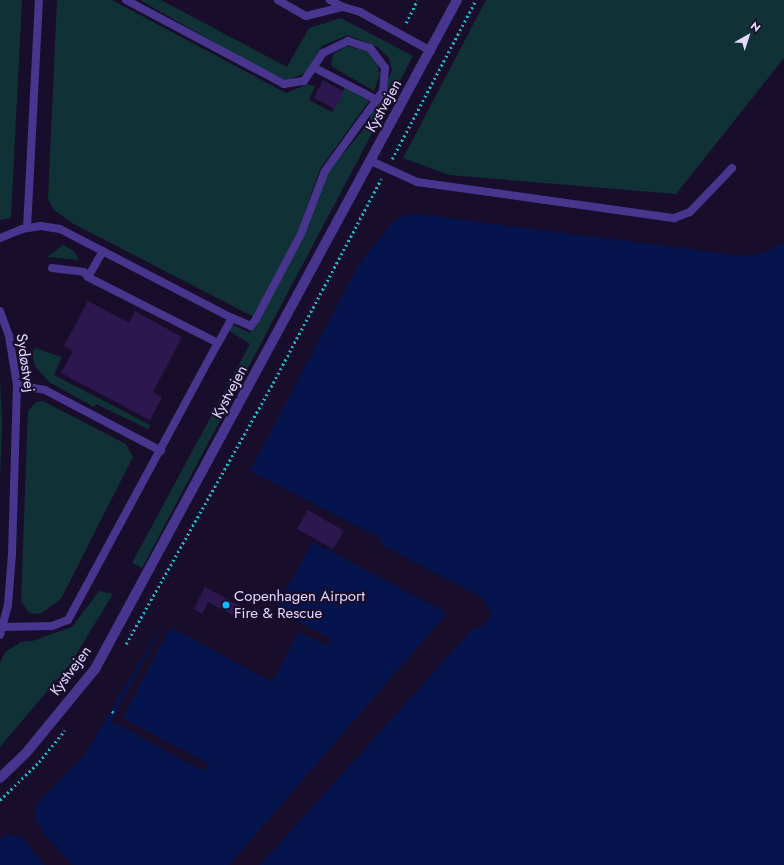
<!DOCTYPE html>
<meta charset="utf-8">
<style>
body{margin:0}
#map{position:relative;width:784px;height:865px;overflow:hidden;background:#180e2b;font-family:Jost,sans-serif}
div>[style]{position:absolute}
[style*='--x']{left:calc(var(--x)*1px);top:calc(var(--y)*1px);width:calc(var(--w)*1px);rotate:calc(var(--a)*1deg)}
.green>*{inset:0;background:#103136}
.water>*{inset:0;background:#05144d}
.pier>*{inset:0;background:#180e2b}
.building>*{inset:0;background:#2c184e}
.path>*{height:2.5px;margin-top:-1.25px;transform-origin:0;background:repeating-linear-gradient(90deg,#24b6c7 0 2px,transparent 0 5px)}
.service>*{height:8px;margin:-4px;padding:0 4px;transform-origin:4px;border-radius:4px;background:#47358e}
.tertiary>*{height:10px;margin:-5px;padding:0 5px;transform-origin:5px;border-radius:5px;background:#47358e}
.dots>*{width:11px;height:11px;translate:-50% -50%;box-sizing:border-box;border:2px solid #180e2b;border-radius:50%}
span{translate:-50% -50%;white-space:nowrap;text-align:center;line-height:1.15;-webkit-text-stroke:4px #180e2b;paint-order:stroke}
.street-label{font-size:15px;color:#e3d8ff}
.poi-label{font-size:15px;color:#e3d8ff}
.left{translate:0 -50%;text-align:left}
.north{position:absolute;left:728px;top:16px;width:40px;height:40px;-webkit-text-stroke:3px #180e2b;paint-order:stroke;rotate:39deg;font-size:11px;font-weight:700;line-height:16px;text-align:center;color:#e3d8ff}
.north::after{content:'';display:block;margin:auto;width:14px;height:18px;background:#e3d8ff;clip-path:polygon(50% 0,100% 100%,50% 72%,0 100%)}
</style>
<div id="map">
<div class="green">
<i style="clip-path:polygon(0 0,22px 0,11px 218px,0 220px)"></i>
<i style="clip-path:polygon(57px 0,112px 0,286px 93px,308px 84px,315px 86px,309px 100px,332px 112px,345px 87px,369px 101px,320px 169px,297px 234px,254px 317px,72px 223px,54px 210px,48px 199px)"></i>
<i style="clip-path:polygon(140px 0,161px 0,287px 67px,309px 28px,341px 18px,413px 56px,142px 568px,132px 563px,250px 344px,228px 330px,232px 324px,250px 333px,285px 272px,326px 174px,363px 130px,392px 71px,389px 58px,378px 47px,348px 35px,322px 46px,305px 73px,288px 80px,275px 77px)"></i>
<i style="clip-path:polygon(486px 0,784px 0,784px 58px,676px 194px,449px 175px,403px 158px)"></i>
<i style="clip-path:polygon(347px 46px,367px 51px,376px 60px,380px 74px,374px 91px,331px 66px,333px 54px)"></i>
<i style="clip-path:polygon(63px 245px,74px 251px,79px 260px,47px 257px)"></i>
<i style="clip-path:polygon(35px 348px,62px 357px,54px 375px,150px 425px,148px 429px,96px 404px,94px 407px,49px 382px,35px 366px,32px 353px)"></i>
<i style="clip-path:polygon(0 376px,2px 424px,0 480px)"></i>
<i style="clip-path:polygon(43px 401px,126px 444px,133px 457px,61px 599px,40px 614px,29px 613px,21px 601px,28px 411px,36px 402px)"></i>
<i style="clip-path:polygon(99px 591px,113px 594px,71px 663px,0 747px,0 663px,5px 652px,21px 642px,32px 641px,72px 627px)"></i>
</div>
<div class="water">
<i style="clip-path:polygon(418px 214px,743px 256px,763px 253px,784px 243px,784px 865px,260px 865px,471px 631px,485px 624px,492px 614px,481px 597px,380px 544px,382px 539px,250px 471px,359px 264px,394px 221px,401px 216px)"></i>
<i style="clip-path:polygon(313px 542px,447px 613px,229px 865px,73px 865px,47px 837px,35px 818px,36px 805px,84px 756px,161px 626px,174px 629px,272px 682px,299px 632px,327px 646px,331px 639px,275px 609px)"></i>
<i style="clip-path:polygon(8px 834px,22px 838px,45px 865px,0 865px,0 840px)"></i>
</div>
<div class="pier">
<i style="clip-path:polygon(163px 626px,170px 628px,123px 718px,209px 764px,203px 771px,111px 721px)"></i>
</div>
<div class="building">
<i style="clip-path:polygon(323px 80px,344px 92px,335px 109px,314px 98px)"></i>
<i style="clip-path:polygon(88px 301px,129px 323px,135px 311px,182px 337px,153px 392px,162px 397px,150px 420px,61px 373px,73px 351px,64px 346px)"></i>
<i style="clip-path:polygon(308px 510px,344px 531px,333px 549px,297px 529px)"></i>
<i style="clip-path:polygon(205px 587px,244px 608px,238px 618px,208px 602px,202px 614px,194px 609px)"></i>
</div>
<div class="path">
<i style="--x:406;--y:23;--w:25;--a:-64"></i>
<i style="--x:392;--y:159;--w:180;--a:-62.2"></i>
<i style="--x:126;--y:644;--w:300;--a:-60.6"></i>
<i style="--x:273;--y:383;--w:231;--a:-62.1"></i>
<i style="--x:112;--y:711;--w:4;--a:34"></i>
<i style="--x:0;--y:800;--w:54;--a:-44.3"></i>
<i style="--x:39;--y:762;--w:41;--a:-50.9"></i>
</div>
<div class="service">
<i style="--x:126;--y:0;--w:179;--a:28"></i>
<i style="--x:284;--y:84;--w:20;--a:-9"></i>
<i style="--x:304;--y:81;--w:34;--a:-56"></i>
<i style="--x:323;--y:53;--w:28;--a:-26"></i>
<i style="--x:348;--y:41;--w:23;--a:18"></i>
<i style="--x:370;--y:48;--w:25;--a:53"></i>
<i style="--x:385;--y:68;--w:23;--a:95"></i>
<i style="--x:383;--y:91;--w:99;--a:125.9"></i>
<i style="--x:325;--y:171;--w:67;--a:110.9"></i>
<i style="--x:301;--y:234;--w:96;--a:117.9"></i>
<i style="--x:256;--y:319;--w:9;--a:126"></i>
<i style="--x:251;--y:326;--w:21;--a:-157"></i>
<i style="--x:278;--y:0;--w:32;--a:30"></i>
<i style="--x:306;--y:16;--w:38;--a:-14"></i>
<i style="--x:343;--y:7;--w:15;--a:-152"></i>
<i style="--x:343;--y:7;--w:18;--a:16"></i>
<i style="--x:360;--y:12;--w:81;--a:28.8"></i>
<i style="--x:315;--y:68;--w:70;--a:27.3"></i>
<i style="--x:371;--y:161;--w:51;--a:24.5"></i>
<i style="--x:417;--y:182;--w:260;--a:8"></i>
<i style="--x:674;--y:218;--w:17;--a:-21"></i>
<i style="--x:690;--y:212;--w:61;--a:-46.3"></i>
<i style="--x:27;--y:228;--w:228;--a:-87"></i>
<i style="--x:0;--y:238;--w:24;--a:-22"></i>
<i style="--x:22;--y:229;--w:19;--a:-9"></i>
<i style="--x:41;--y:226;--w:19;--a:9"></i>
<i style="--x:60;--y:229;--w:194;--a:27.4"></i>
<i style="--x:232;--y:318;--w:29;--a:119"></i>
<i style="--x:52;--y:268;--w:32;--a:7"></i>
<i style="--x:84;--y:272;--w:6;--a:51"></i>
<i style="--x:0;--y:311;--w:27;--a:70"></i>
<i style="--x:9;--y:336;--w:50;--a:80.7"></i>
<i style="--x:17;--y:385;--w:169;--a:91.7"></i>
<i style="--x:12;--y:554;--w:51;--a:94.5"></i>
<i style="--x:8;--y:605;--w:31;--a:105"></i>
<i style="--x:17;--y:385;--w:28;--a:10"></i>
<i style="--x:45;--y:390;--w:131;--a:27.7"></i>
<i style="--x:3;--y:627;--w:49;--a:-1.2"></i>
<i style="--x:52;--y:626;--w:17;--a:-21"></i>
<i style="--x:68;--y:620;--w:315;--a:-61.6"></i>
<i style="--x:218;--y:343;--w:146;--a:-153.1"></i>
<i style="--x:88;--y:277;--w:30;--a:-60"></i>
</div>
<div class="tertiary">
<i style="--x:0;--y:778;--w:36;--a:-44"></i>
<i style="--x:26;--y:753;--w:109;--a:-50.6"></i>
<i style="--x:95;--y:669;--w:761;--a:-61.58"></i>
</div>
<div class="dots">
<i style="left:226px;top:605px;background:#04bcff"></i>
</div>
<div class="street-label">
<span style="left:384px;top:106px;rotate:-61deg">Kystvejen</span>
<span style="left:25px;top:363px;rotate:82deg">Sydøstvej</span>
<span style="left:230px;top:392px;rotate:-62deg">Kystvejen</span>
<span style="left:71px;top:671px;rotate:-53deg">Kystvejen</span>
</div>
<div class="poi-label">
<span class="left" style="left:234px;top:605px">Copenhagen Airport<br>Fire &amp; Rescue</span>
</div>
<div class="north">N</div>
</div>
